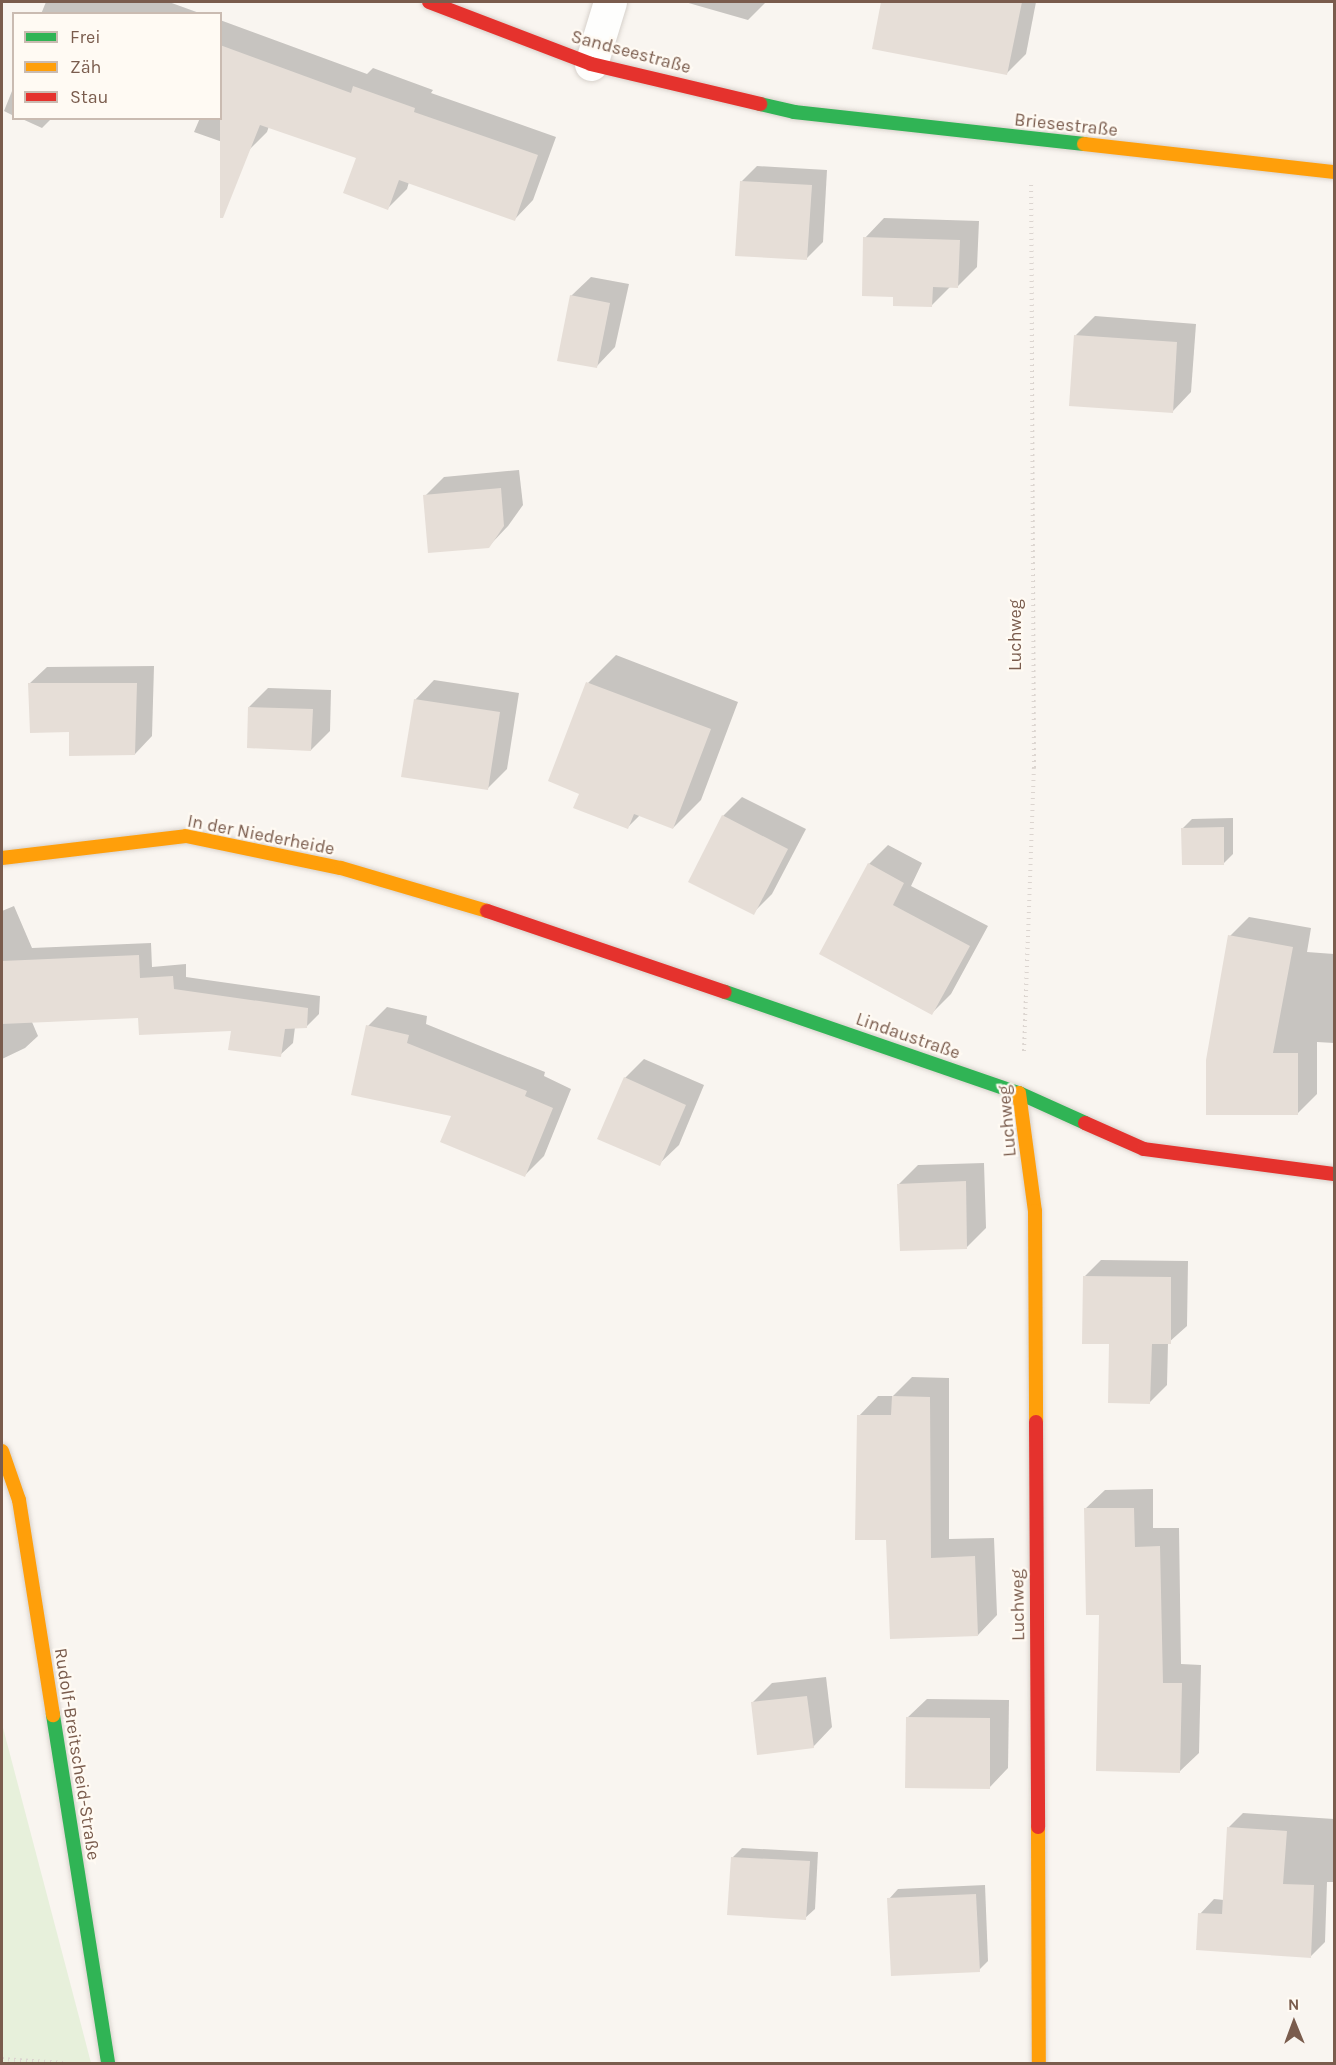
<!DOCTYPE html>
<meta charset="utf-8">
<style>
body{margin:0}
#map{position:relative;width:1336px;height:2065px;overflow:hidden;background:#f9f5f0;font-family:Karla,sans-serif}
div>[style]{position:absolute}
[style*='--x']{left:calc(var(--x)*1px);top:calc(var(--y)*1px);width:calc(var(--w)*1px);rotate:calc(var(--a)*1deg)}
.green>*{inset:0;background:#e7f0db}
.shadow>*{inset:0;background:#0003}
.building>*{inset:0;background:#e6ded7}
.path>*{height:4px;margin-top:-2px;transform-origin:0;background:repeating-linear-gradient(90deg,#dcd5d0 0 1.5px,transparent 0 6px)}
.roads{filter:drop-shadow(0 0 2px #d7d1cb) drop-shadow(0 0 2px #d7d1cb)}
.street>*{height:33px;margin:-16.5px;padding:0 16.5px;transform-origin:16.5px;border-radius:16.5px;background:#fefefd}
.fast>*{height:14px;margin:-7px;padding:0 7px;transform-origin:7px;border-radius:7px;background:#30b455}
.slow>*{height:14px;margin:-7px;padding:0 7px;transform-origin:7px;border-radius:7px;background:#ff9f0a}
.jam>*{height:14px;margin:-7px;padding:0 7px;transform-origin:7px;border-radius:7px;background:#e5322d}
span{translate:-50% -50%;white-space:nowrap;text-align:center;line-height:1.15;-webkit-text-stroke:4.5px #fffaf3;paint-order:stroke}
.street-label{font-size:18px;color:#7a5c4d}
.frame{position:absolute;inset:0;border:3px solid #7a5c4d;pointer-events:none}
.legend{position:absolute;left:12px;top:12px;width:210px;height:108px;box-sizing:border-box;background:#fffaf3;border:2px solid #cabbb1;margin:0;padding:8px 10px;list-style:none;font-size:18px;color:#7a5c4d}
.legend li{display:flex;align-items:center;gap:12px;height:30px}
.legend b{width:30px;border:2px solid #cabbb1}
.north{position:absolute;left:1264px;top:1993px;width:60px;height:60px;-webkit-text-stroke:4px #fffaf3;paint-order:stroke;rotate:359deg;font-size:16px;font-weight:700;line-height:24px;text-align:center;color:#7a5c4d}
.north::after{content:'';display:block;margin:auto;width:21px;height:27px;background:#7a5c4d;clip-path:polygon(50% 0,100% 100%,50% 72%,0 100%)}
</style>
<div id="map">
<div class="green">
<i style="clip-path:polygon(2px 1724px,78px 2013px,91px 2063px,2px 2063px)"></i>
</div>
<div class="shadow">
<i style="clip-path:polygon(46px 2px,169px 2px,202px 14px,41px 14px)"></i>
<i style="clip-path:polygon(685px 2px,766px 2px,748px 20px)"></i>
<i style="clip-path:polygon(883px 2px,1036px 2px,1026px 54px,1007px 73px,874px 47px)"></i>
<i style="clip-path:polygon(220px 20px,367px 74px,373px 68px,433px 90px,431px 93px,556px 137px,533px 200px,515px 219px,409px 182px,407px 189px,388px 208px,358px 158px,269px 126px,267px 132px,248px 151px,194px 132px,200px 118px,220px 118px)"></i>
<i style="clip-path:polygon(14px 86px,14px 116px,4px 111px)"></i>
<i style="clip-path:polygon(20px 118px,52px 118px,42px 128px)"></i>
<i style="clip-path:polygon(757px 166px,827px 170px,823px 242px,807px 258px,741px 182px)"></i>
<i style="clip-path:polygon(884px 218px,979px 221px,977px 267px,958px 286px,951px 286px,932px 305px,865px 238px)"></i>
<i style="clip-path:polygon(591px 277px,629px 284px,615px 347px,596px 367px,571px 296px)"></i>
<i style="clip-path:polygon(1095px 316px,1196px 324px,1191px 392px,1172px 412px,1075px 336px)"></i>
<i style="clip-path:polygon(519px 470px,523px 505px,508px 526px,489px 546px,425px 496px,444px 477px)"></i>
<i style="clip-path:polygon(616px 655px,738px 702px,701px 800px,673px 828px,640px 815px,628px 827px,581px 793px,550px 781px,588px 683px)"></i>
<i style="clip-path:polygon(154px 666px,152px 736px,135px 754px,71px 731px,29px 684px,47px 667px)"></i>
<i style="clip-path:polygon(434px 680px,519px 693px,507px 769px,488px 788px,415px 700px)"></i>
<i style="clip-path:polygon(268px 688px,331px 690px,330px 731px,311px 750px,249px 707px)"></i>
<i style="clip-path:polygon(742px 797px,806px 829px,772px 894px,753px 913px,723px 816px)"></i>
<i style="clip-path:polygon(1233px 818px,1233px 854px,1224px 863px,1183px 828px,1192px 819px)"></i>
<i style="clip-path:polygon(888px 845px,922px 863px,911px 886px,988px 926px,951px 994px,932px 1013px,869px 864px)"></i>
<i style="clip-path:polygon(14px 906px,32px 948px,151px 943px,152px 967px,186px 964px,186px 977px,320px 996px,319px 1014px,306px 1027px,295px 1027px,293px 1043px,280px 1055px,233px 1030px,140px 1017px,32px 1022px,38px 1036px,25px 1048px,2px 1059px,2px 911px)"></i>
<i style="clip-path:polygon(1249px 917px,1311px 928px,1307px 952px,1334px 954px,1334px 1043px,1317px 1042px,1317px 1094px,1298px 1113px,1208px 1113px,1230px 936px)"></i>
<i style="clip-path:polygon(387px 1007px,427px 1016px,426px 1024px,545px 1072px,544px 1076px,571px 1089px,544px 1156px,525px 1175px,453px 1115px,368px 1026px)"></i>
<i style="clip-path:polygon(644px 1059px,704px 1085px,679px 1145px,659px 1164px,625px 1078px)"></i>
<i style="clip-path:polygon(984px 1163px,986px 1228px,967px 1247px,899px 1184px,918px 1165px)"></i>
<i style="clip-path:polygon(1101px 1260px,1188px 1261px,1187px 1326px,1168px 1343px,1167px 1385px,1150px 1402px,1110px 1342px,1084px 1277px)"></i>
<i style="clip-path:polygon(912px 1377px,949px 1378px,949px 1539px,994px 1538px,997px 1615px,978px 1635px,888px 1538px,859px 1416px,878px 1396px,893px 1396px)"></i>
<i style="clip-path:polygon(1153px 1489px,1153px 1528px,1179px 1528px,1181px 1664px,1201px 1665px,1199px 1753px,1179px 1772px,1085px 1509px,1105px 1490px)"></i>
<i style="clip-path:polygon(826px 1677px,832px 1727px,813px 1747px,753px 1702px,772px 1683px)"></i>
<i style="clip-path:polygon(927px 1699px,1009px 1700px,1008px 1768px,989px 1788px,907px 1718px)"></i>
<i style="clip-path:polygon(1243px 1813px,1334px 1819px,1334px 1882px,1327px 1882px,1325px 1942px,1311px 1956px,1200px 1914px,1214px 1899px,1224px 1900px,1229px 1827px)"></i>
<i style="clip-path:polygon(742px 1848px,818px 1852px,815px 1909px,805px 1918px,732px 1858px)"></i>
<i style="clip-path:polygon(985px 1885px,988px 1961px,979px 1970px,889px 1899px,898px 1889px)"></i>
</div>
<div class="building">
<i style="clip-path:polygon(881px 2px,1022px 2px,1007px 75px,872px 49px)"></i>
<i style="clip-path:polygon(220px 45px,351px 93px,353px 86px,415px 108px,414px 112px,538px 155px,515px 221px,399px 180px,388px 210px,343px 193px,356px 158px,260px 125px,223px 218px,220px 218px)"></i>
<i style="clip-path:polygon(740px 181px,812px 185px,807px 260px,735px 256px)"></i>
<i style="clip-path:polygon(863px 237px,960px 240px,958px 288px,933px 287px,932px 307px,893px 306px,893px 297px,862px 296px)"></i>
<i style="clip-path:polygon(570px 295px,610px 303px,597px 368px,557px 361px)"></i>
<i style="clip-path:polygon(1074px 335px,1177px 342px,1173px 413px,1069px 406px)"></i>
<i style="clip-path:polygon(501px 488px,504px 526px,489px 548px,428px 553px,423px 495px)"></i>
<i style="clip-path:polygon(586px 682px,711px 729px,673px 829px,634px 814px,628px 829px,573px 808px,579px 794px,548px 781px)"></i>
<i style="clip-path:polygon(28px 683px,137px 683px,135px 755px,69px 756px,69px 732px,30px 733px)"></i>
<i style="clip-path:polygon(414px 699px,500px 712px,488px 790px,401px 777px)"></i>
<i style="clip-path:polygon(248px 707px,313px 709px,311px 751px,247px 748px)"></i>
<i style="clip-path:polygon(722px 815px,788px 849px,754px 915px,688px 882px)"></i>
<i style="clip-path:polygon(1224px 827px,1224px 865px,1182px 865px,1181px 828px)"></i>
<i style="clip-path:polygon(868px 863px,904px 883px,893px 905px,970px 946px,932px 1015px,819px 954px)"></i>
<i style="clip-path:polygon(1228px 935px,1293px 947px,1273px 1053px,1298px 1053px,1298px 1115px,1206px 1115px,1206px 1060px)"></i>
<i style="clip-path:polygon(139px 955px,140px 978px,173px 976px,174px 989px,308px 1008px,307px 1028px,285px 1029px,281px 1057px,228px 1050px,231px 1031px,139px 1035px,138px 1018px,2px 1024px,2px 961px)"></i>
<i style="clip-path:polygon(366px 1025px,409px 1035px,407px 1043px,527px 1091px,525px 1096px,553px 1108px,525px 1177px,440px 1142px,451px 1116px,351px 1095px)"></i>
<i style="clip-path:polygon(624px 1077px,686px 1105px,660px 1166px,597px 1139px)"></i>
<i style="clip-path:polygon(966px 1181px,967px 1249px,900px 1251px,897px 1184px)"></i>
<i style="clip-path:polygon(1083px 1276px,1171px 1277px,1171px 1344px,1152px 1344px,1150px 1404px,1108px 1403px,1109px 1344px,1082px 1344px)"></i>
<i style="clip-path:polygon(892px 1396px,930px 1397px,931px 1558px,975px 1556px,978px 1636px,890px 1639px,886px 1540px,855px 1540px,857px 1415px,891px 1415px)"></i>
<i style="clip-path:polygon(1084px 1508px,1134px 1508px,1135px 1547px,1160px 1546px,1163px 1683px,1182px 1683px,1180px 1773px,1096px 1771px,1099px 1615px,1086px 1615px)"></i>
<i style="clip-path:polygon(807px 1696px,814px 1748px,757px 1755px,751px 1702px)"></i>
<i style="clip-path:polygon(906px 1717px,990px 1718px,990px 1789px,905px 1788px)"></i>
<i style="clip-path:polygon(1227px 1827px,1287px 1831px,1283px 1884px,1314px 1885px,1311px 1958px,1196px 1950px,1198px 1913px,1222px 1914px)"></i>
<i style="clip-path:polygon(731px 1857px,810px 1861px,806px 1920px,727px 1915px)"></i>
<i style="clip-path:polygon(976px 1894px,980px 1972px,891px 1976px,887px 1898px)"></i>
</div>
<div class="path">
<i style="--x:1024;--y:1051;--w:283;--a:-88"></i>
<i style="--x:1034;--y:768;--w:585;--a:-90.29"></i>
<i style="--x:2;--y:2059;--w:61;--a:3.8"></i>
</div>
<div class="roads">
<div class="street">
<i style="--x:591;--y:64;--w:65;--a:-73"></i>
</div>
<div class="fast">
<i style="--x:760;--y:104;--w:35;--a:13"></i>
<i style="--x:794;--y:112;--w:292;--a:6.3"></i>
<i style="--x:725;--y:992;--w:311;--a:19"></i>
<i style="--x:1019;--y:1093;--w:72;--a:24.4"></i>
<i style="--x:53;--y:1715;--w:353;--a:81"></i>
</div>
<div class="slow">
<i style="--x:1084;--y:144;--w:252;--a:6.4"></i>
<i style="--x:2;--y:858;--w:185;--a:-6.8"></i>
<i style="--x:186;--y:836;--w:158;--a:11.7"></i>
<i style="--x:341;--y:868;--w:152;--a:16.4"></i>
<i style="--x:1019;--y:1093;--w:119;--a:82.3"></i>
<i style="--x:1035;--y:1211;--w:211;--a:89.7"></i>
<i style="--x:2;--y:1451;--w:52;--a:70.9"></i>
<i style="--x:19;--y:1500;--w:218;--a:81"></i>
<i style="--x:1038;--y:1827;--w:237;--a:89.8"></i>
</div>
<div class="jam">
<i style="--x:429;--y:2;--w:173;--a:20.9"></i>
<i style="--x:591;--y:64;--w:174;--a:13.3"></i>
<i style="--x:487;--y:911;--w:251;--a:18.8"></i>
<i style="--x:1085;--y:1123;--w:64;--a:23.8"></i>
<i style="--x:1144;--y:1149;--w:192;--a:7.5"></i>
<i style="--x:1036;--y:1422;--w:405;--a:89.7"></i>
</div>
</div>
<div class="street-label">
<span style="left:631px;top:52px;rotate:15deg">Sandseestraße</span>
<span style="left:1066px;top:125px;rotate:6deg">Briesestraße</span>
<span style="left:1015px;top:635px;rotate:-90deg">Luchweg</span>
<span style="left:261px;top:835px;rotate:11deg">In der Niederheide</span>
<span style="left:908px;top:1036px;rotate:19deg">Lindaustraße</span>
<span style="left:1007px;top:1121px;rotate:-95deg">Luchweg</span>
<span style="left:1018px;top:1605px;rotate:-91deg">Luchweg</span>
<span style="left:77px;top:1754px;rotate:81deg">Rudolf-Breitscheid-Straße</span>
</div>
<div class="frame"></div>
<ul class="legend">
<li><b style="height:8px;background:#30b455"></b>Frei</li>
<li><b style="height:8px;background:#ff9f0a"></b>Zäh</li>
<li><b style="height:8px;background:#e5322d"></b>Stau</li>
</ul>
<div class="north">N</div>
</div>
